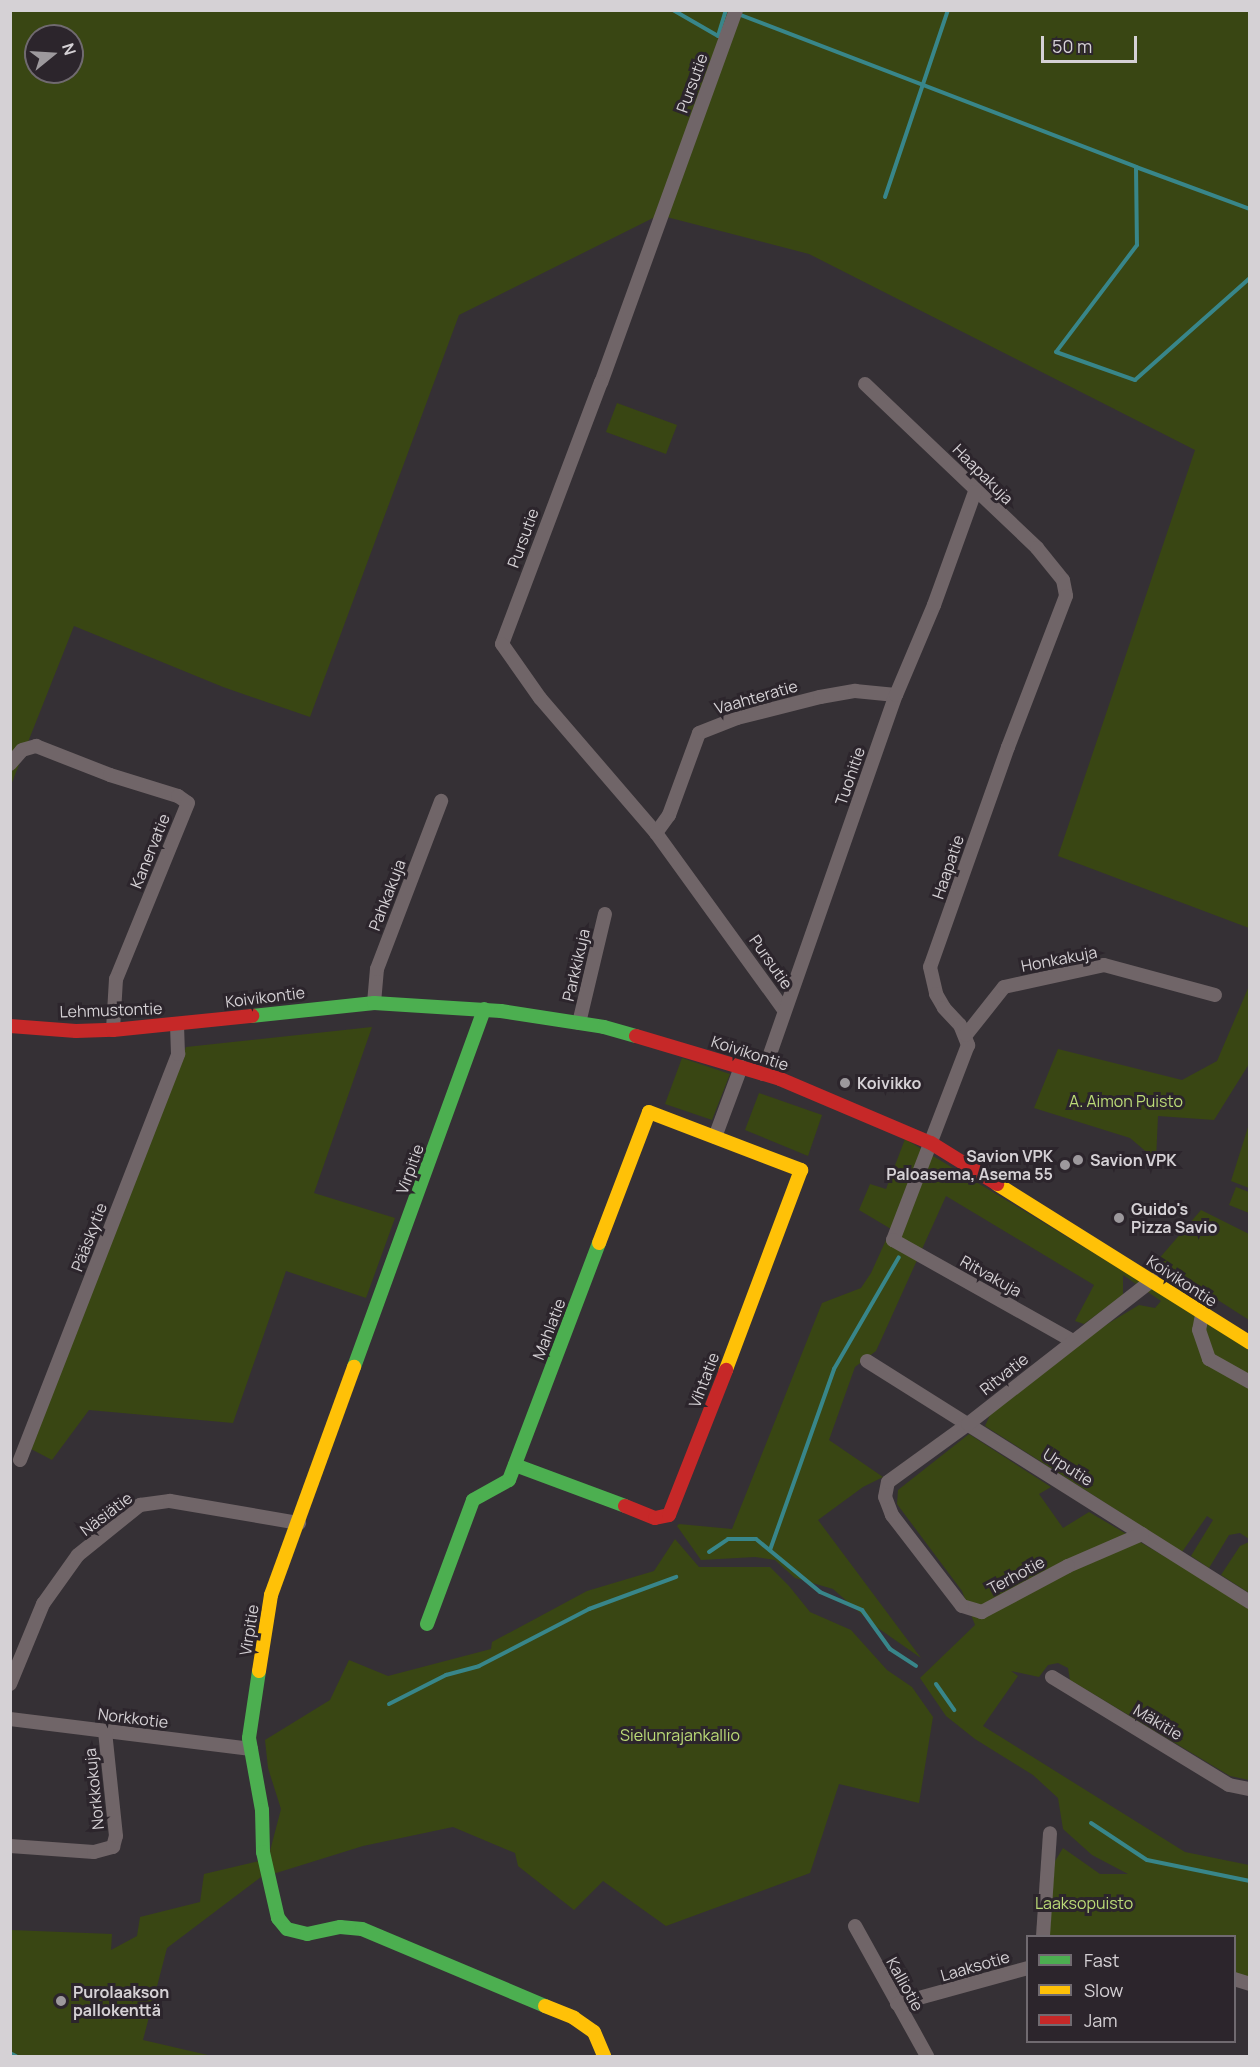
<!DOCTYPE html>
<meta charset="utf-8">
<style>
body{margin:0}
#map{position:relative;width:1260px;height:2067px;overflow:hidden;background:#353035;font-family:Manrope,sans-serif}
div>[style]{position:absolute}
[style*='--x']{left:calc(var(--x)*1px);top:calc(var(--y)*1px);width:calc(var(--w)*1px);rotate:calc(var(--a)*1deg)}
.green>*{inset:0;background:#394613}
.stream>*{height:4px;margin:-2px;padding:0 2px;transform-origin:2px;border-radius:2px;background:#38868a}
.street>*{height:14px;margin:-7px;padding:0 7px;transform-origin:7px;border-radius:7px;background:#706568}
.fast>*{height:14px;margin:-7px;padding:0 7px;transform-origin:7px;border-radius:7px;background:#4caf50}
.slow>*{height:14px;margin:-7px;padding:0 7px;transform-origin:7px;border-radius:7px;background:#ffc107}
.jam>*{height:14px;margin:-7px;padding:0 7px;transform-origin:7px;border-radius:7px;background:#c62828}
.dots>*{width:16px;height:16px;translate:-50% -50%;box-sizing:border-box;border:3px solid #2c252c;border-radius:50%}
span{translate:-50% -50%;white-space:nowrap;text-align:center;line-height:1.15;-webkit-text-stroke:6px #2c252c;paint-order:stroke}
.street-label{font-size:16px;color:#d5d1d5}
.poi-label{font-size:16px;color:#d5d1d5;font-weight:700}
.left{translate:0 -50%;text-align:left}
.right{translate:-100% -50%;text-align:right}
.park-label{font-size:16px;color:#bbdb77}
.frame{position:absolute;inset:0;border:12px solid #d5d1d5;pointer-events:none}
.legend{position:absolute;left:1026px;top:1935px;width:210px;height:108px;box-sizing:border-box;background:#2c252c;border:2px solid #706a70;margin:0;padding:8px 10px;list-style:none;font-size:18px;color:#d5d1d5}
.legend li{display:flex;align-items:center;gap:12px;height:30px}
.legend b{width:30px;border:2px solid #706a70}
.north{position:absolute;left:24px;top:24px;width:60px;height:60px;box-sizing:border-box;background:#2c252c;border:2px solid #706a70;border-radius:50%;rotate:72deg;font-size:16px;font-weight:700;line-height:24px;text-align:center;color:#d5d1d5}
.north::after{content:'';display:block;margin:auto;width:21px;height:27px;background:#9d999d;clip-path:polygon(50% 0,100% 100%,50% 72%,0 100%)}
.scale{position:absolute;left:1041px;top:36px;width:96px;height:27px;box-sizing:border-box;border:3px solid #d5d1d5;border-top:0;padding-left:8px;font-size:18px;line-height:21px;white-space:nowrap;color:#d5d1d5;-webkit-text-stroke:4px #2c252c;paint-order:stroke}
</style>
<div id="map">
<div class="green">
<i style="clip-path:polygon(evenodd,11px 11px,1249px 11px,1249px 928px,1058px 856px,1195px 450px,809px 254px,659px 215px,459px 315px,310px 717px,223px 687px,74px 626px,11px 785px,11px 11px,36px 36px,72px 36px,72px 72px,36px 72px,36px 36px)"></i>
<i style="clip-path:polygon(617px 403px,677px 425px,666px 454px,606px 432px)"></i>
<i style="clip-path:polygon(1249px 986px,1249px 1064px,1214px 1120px,1158px 1116px,1156px 1160px,1130px 1138px,1034px 1108px,1058px 1049px,1182px 1080px,1217px 1061px)"></i>
<i style="clip-path:polygon(372px 1027px,314px 1193px,395px 1218px,366px 1298px,286px 1271px,233px 1423px,89px 1410px,52px 1460px,31px 1449px,186px 1047px)"></i>
<i style="clip-path:polygon(682px 1058px,730px 1074px,712px 1120px,665px 1104px)"></i>
<i style="clip-path:polygon(759px 1093px,822px 1115px,808px 1156px,745px 1130px)"></i>
<i style="clip-path:polygon(1249px 1124px,1249px 1188px,1231px 1181px)"></i>
<i style="clip-path:polygon(905px 1139px,1249px 1347px,1249px 1539px,1240px 1533px,1229px 1535px,1209px 1568px,1191px 1556px,1213px 1520px,1207px 1516px,1182px 1552px,985px 1426px,990px 1415px,1099px 1329px,1139px 1305px,1155px 1308px,1161px 1301px,1123px 1275px,1123px 1295px,1084px 1324px,1075px 1321px,1094px 1285px,946px 1196px,876px 1351px,855px 1367px,829px 1440px,883px 1477px,863px 1487px,818px 1520px,921px 1658px,875px 1626px,833px 1589px,795px 1578px,775px 1560px,755px 1557px,701px 1560px,677px 1526px,679px 1524px,732px 1529px,822px 1303px,861px 1288px,871px 1273px,891px 1229px,859px 1210px,870px 1184px,886px 1189px)"></i>
<i style="clip-path:polygon(1236px 1187px,1249px 1192px,1249px 1213px,1229px 1205px)"></i>
<i style="clip-path:polygon(1201px 1210px,1249px 1234px,1249px 1320px,1157px 1261px)"></i>
<i style="clip-path:polygon(969px 1434px,1051px 1487px,1039px 1494px,1063px 1528px,1089px 1512px,1249px 1606px,1249px 1780px,1230px 1776px,1070px 1680px,1068px 1668px,1058px 1663px,1048px 1665px,1039px 1677px,1011px 1671px,1018px 1676px,983px 1726px,1185px 1852px,1249px 1865px,1249px 1978px,1235px 1974px,1234px 1936px,1048px 1936px,1052px 1866px,1063px 1848px,1100px 1874px,1128px 1874px,1092px 1855px,1063px 1829px,1058px 1798px,1033px 1775px,975px 1739px,946px 1716px,920px 1678px,975px 1625px,962px 1591px,897px 1504px,898px 1490px)"></i>
<i style="clip-path:polygon(675px 1539px,699px 1567px,770px 1567px,789px 1586px,810px 1612px,851px 1630px,887px 1670px,912px 1687px,933px 1717px,919px 1803px,839px 1784px,810px 1873px,666px 1926px,603px 1881px,574px 1910px,518px 1866px,515px 1853px,453px 1827px,363px 1846px,273px 1874px,270px 1851px,281px 1809px,268px 1768px,265px 1740px,330px 1700px,349px 1660px,388px 1676px,491px 1649px,492px 1642px,587px 1591px,654px 1571px)"></i>
<i style="clip-path:polygon(1249px 1542px,1249px 1593px,1221px 1575px,1240px 1546px)"></i>
<i style="clip-path:polygon(259px 1861px,261px 1877px,167px 1948px,143px 2040px,212px 2056px,11px 2056px,11px 1930px,112px 1934px,111px 1950px,137px 1936px,140px 1917px,200px 1902px,204px 1874px)"></i>
</div>
<div class="stream">
<i style="--x:673;--y:10;--w:52;--a:30"></i>
<i style="--x:718;--y:36;--w:27;--a:-73"></i>
<i style="--x:738;--y:14;--w:426;--a:21"></i>
<i style="--x:1136;--y:167;--w:78;--a:89.3"></i>
<i style="--x:1137;--y:245;--w:134;--a:127.1"></i>
<i style="--x:1056;--y:352;--w:84;--a:19.5"></i>
<i style="--x:1135;--y:380;--w:154;--a:-41.6"></i>
<i style="--x:1136;--y:167;--w:121;--a:20.2"></i>
<i style="--x:885;--y:197;--w:197;--a:-71.4"></i>
<i style="--x:770;--y:1550;--w:192;--a:-70.5"></i>
<i style="--x:834;--y:1369;--w:129;--a:-59.9"></i>
<i style="--x:709;--y:1552;--w:23;--a:-34"></i>
<i style="--x:728;--y:1539;--w:28;--a:0"></i>
<i style="--x:756;--y:1539;--w:83;--a:39.6"></i>
<i style="--x:820;--y:1592;--w:46;--a:23.2"></i>
<i style="--x:862;--y:1610;--w:48;--a:54.3"></i>
<i style="--x:890;--y:1649;--w:31;--a:33"></i>
<i style="--x:936;--y:1684;--w:32;--a:55"></i>
<i style="--x:389;--y:1704;--w:64;--a:-27"></i>
<i style="--x:446;--y:1675;--w:34;--a:-15"></i>
<i style="--x:479;--y:1666;--w:124;--a:-27.4"></i>
<i style="--x:589;--y:1609;--w:93;--a:-20.2"></i>
<i style="--x:1091;--y:1823;--w:67;--a:33.5"></i>
<i style="--x:1147;--y:1860;--w:105;--a:11.5"></i>
<i style="--x:10;--y:2053;--w:7;--a:27"></i>
</div>
<div class="street">
<i style="--x:736;--y:10;--w:396;--a:109.9"></i>
<i style="--x:601;--y:382;--w:280;--a:110.7"></i>
<i style="--x:502;--y:644;--w:66;--a:54.9"></i>
<i style="--x:540;--y:698;--w:178;--a:49.3"></i>
<i style="--x:656;--y:833;--w:218;--a:54.1"></i>
<i style="--x:865;--y:384;--w:238;--a:43.6"></i>
<i style="--x:1037;--y:548;--w:41;--a:50.9"></i>
<i style="--x:1063;--y:580;--w:16;--a:79"></i>
<i style="--x:1066;--y:596;--w:162;--a:111"></i>
<i style="--x:1008;--y:747;--w:233;--a:109.5"></i>
<i style="--x:930;--y:967;--w:28;--a:77"></i>
<i style="--x:936;--y:994;--w:16;--a:60"></i>
<i style="--x:944;--y:1008;--w:23;--a:47"></i>
<i style="--x:960;--y:1025;--w:22;--a:68"></i>
<i style="--x:968;--y:1045;--w:209;--a:111"></i>
<i style="--x:893;--y:1240;--w:206;--a:29.3"></i>
<i style="--x:10;--y:764;--w:18;--a:-49"></i>
<i style="--x:22;--y:750;--w:15;--a:-16"></i>
<i style="--x:36;--y:746;--w:79;--a:21.4"></i>
<i style="--x:110;--y:775;--w:71;--a:17.2"></i>
<i style="--x:178;--y:796;--w:12;--a:35"></i>
<i style="--x:188;--y:803;--w:190;--a:112.2"></i>
<i style="--x:116;--y:979;--w:51;--a:93.4"></i>
<i style="--x:656;--y:833;--w:22;--a:-54"></i>
<i style="--x:669;--y:815;--w:87;--a:-69.9"></i>
<i style="--x:699;--y:733;--w:41;--a:-21.5"></i>
<i style="--x:737;--y:718;--w:86;--a:-14.2"></i>
<i style="--x:820;--y:697;--w:36;--a:-10"></i>
<i style="--x:855;--y:691;--w:41;--a:5.6"></i>
<i style="--x:374;--y:1003;--w:34;--a:-85"></i>
<i style="--x:377;--y:969;--w:180;--a:-69.1"></i>
<i style="--x:579;--y:1023;--w:112;--a:-76.6"></i>
<i style="--x:966;--y:1035;--w:61;--a:-51.6"></i>
<i style="--x:1004;--y:987;--w:102;--a:-12.4"></i>
<i style="--x:1104;--y:965;--w:115;--a:15.1"></i>
<i style="--x:763;--y:1074;--w:402;--a:-70.7"></i>
<i style="--x:896;--y:695;--w:98;--a:-67.1"></i>
<i style="--x:934;--y:605;--w:120;--a:-70.1"></i>
<i style="--x:715;--y:1137;--w:75;--a:-69.6"></i>
<i style="--x:1202;--y:1315;--w:15;--a:101"></i>
<i style="--x:1199;--y:1330;--w:31;--a:71"></i>
<i style="--x:1209;--y:1359;--w:47;--a:29.3"></i>
<i style="--x:867;--y:1361;--w:453;--a:32.2"></i>
<i style="--x:20;--y:1460;--w:436;--a:-68.7"></i>
<i style="--x:178;--y:1054;--w:30;--a:-92"></i>
<i style="--x:1142;--y:1534;--w:81;--a:156.6"></i>
<i style="--x:1068;--y:1566;--w:98;--a:151.9"></i>
<i style="--x:982;--y:1612;--w:21;--a:-163"></i>
<i style="--x:962;--y:1606;--w:115;--a:-127.6"></i>
<i style="--x:892;--y:1515;--w:19;--a:-111"></i>
<i style="--x:885;--y:1497;--w:15;--a:-79"></i>
<i style="--x:888;--y:1482;--w:99;--a:-35.9"></i>
<i style="--x:968;--y:1424;--w:234;--a:-38"></i>
<i style="--x:1052;--y:1677;--w:207;--a:31.4"></i>
<i style="--x:1229;--y:1785;--w:21;--a:11"></i>
<i style="--x:10;--y:1684;--w:87;--a:-67.6"></i>
<i style="--x:43;--y:1604;--w:60;--a:-54.5"></i>
<i style="--x:78;--y:1555;--w:80;--a:-38.9"></i>
<i style="--x:140;--y:1505;--w:30;--a:-8"></i>
<i style="--x:170;--y:1501;--w:131;--a:9.7"></i>
<i style="--x:10;--y:1719;--w:243;--a:7.1"></i>
<i style="--x:10;--y:1846;--w:84;--a:4.1"></i>
<i style="--x:94;--y:1852;--w:20;--a:-15"></i>
<i style="--x:113;--y:1847;--w:11;--a:-75"></i>
<i style="--x:116;--y:1836;--w:105;--a:-96"></i>
<i style="--x:855;--y:1926;--w:149;--a:61"></i>
<i style="--x:1043;--y:1936;--w:103;--a:-86.1"></i>
<i style="--x:1234;--y:1979;--w:17;--a:17"></i>
<i style="--x:897;--y:2004;--w:136;--a:-15.4"></i>
</div>
<div class="fast">
<i style="--x:252;--y:1016;--w:123;--a:-6.1"></i>
<i style="--x:374;--y:1003;--w:127;--a:3.6"></i>
<i style="--x:501;--y:1011;--w:104;--a:8.8"></i>
<i style="--x:604;--y:1027;--w:33;--a:16"></i>
<i style="--x:354;--y:1367;--w:381;--a:-70"></i>
<i style="--x:515;--y:1465;--w:117;--a:20.4"></i>
<i style="--x:427;--y:1624;--w:132;--a:-69.6"></i>
<i style="--x:473;--y:1500;--w:41;--a:-29.1"></i>
<i style="--x:509;--y:1480;--w:254;--a:-69.2"></i>
<i style="--x:259;--y:1671;--w:68;--a:98.5"></i>
<i style="--x:249;--y:1738;--w:73;--a:79.8"></i>
<i style="--x:262;--y:1810;--w:42;--a:88.6"></i>
<i style="--x:263;--y:1852;--w:68;--a:77.2"></i>
<i style="--x:278;--y:1918;--w:14;--a:51"></i>
<i style="--x:287;--y:1929;--w:21;--a:14"></i>
<i style="--x:307;--y:1934;--w:34;--a:-12"></i>
<i style="--x:340;--y:1927;--w:22;--a:5"></i>
<i style="--x:362;--y:1929;--w:199;--a:22.8"></i>
</div>
<div class="slow">
<i style="--x:997;--y:1184;--w:299;--a:32.1"></i>
<i style="--x:599;--y:1243;--w:140;--a:-69.1"></i>
<i style="--x:649;--y:1112;--w:163;--a:20.9"></i>
<i style="--x:801;--y:1170;--w:214;--a:110.6"></i>
<i style="--x:259;--y:1671;--w:77;--a:-81"></i>
<i style="--x:271;--y:1595;--w:243;--a:-70"></i>
<i style="--x:545;--y:2006;--w:31;--a:22"></i>
<i style="--x:574;--y:2018;--w:24;--a:35"></i>
<i style="--x:594;--y:2032;--w:26;--a:67"></i>
</div>
<div class="jam">
<i style="--x:10;--y:1026;--w:66;--a:4.3"></i>
<i style="--x:76;--y:1031;--w:37;--a:-2"></i>
<i style="--x:113;--y:1030;--w:140;--a:-5.8"></i>
<i style="--x:636;--y:1036;--w:150;--a:16.6"></i>
<i style="--x:780;--y:1079;--w:164;--a:23"></i>
<i style="--x:931;--y:1143;--w:78;--a:31.8"></i>
<i style="--x:625;--y:1506;--w:32;--a:22"></i>
<i style="--x:655;--y:1518;--w:14;--a:-12"></i>
<i style="--x:669;--y:1515;--w:156;--a:-68.5"></i>
</div>
<div class="dots">
<i style="left:845px;top:1083px;background:#9d999d"></i>
<i style="left:1078px;top:1160px;background:#9d999d"></i>
<i style="left:1065px;top:1165px;background:#9d999d"></i>
<i style="left:1119px;top:1218px;background:#9d999d"></i>
<i style="left:61px;top:2001px;background:#9d999d"></i>
</div>
<div class="street-label">
<span style="left:692px;top:83px;rotate:-70deg">Pursutie</span>
<span style="left:983px;top:474px;rotate:45deg">Haapakuja</span>
<span style="left:523px;top:538px;rotate:-70deg">Pursutie</span>
<span style="left:756px;top:697px;rotate:-16deg">Vaahteratie</span>
<span style="left:850px;top:776px;rotate:-71deg">Tuohitie</span>
<span style="left:150px;top:851px;rotate:-68deg">Kanervatie</span>
<span style="left:948px;top:867px;rotate:-71deg">Haapatie</span>
<span style="left:387px;top:895px;rotate:-69deg">Pahkakuja</span>
<span style="left:1059px;top:959px;rotate:-11deg">Honkakuja</span>
<span style="left:771px;top:962px;rotate:55deg">Pursutie</span>
<span style="left:576px;top:965px;rotate:-77deg">Parkkikuja</span>
<span style="left:265px;top:997px;rotate:-7deg">Koivikontie</span>
<span style="left:111px;top:1010px;rotate:-2deg">Lehmustontie</span>
<span style="left:750px;top:1053px;rotate:18deg">Koivikontie</span>
<span style="left:410px;top:1169px;rotate:-70deg">Virpitie</span>
<span style="left:89px;top:1237px;rotate:-69deg">Pääskytie</span>
<span style="left:991px;top:1276px;rotate:29deg">Ritvakuja</span>
<span style="left:1182px;top:1281px;rotate:33deg">Koivikontie</span>
<span style="left:549px;top:1329px;rotate:-69deg">Mahlatie</span>
<span style="left:1004px;top:1374px;rotate:-38deg">Ritvatie</span>
<span style="left:704px;top:1380px;rotate:-69deg">Vihtatie</span>
<span style="left:1068px;top:1467px;rotate:32deg">Urputie</span>
<span style="left:106px;top:1514px;rotate:-37deg">Näsiätie</span>
<span style="left:1016px;top:1575px;rotate:-28deg">Terhotie</span>
<span style="left:249px;top:1630px;rotate:-81deg">Virpitie</span>
<span style="left:133px;top:1718px;rotate:7deg">Norkkotie</span>
<span style="left:1158px;top:1722px;rotate:31deg">Mäkitie</span>
<span style="left:94px;top:1789px;rotate:-96deg">Norkkokuja</span>
<span style="left:975px;top:1966px;rotate:-16deg">Laaksotie</span>
<span style="left:905px;top:1984px;rotate:61deg">Kalliotie</span>
</div>
<div class="poi-label">
<span class="left" style="left:857px;top:1083px">Koivikko</span>
<span class="right" style="left:1053px;top:1165px">Savion VPK<br>Paloasema, Asema 55</span>
<span class="left" style="left:1090px;top:1160px">Savion VPK</span>
<span class="left" style="left:1131px;top:1218px">Guido's<br>Pizza Savio</span>
<span class="left" style="left:73px;top:2001px">Purolaakson<br>pallokenttä</span>
</div>
<div class="park-label">
<span style="left:1126px;top:1101px">A. Aimon Puisto</span>
<span style="left:680px;top:1735px">Sielunrajankallio</span>
<span style="left:1084px;top:1903px">Laaksopuisto</span>
</div>
<div class="frame"></div>
<ul class="legend">
<li><b style="height:8px;background:#4caf50"></b>Fast</li>
<li><b style="height:8px;background:#ffc107"></b>Slow</li>
<li><b style="height:8px;background:#c62828"></b>Jam</li>
</ul>
<div class="north">N</div>
<div class="scale">50 m</div>
</div>
